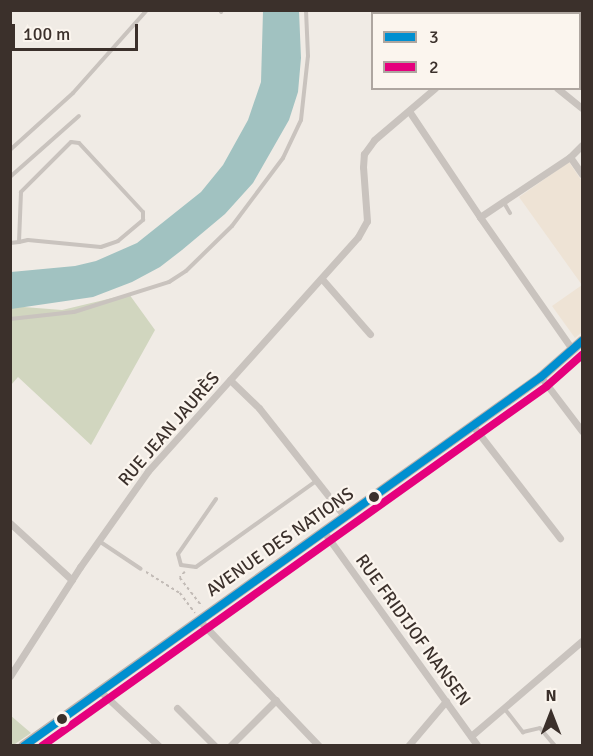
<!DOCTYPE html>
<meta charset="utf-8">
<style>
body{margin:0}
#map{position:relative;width:593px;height:756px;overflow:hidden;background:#f0ebe5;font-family:Signika,sans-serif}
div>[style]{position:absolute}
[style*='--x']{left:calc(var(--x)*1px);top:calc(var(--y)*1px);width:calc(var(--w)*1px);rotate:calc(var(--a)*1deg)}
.green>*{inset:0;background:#d1d6bf}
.plaza>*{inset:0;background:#eee3d5}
.water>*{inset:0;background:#a1c2c1}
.path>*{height:1.5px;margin-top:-0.75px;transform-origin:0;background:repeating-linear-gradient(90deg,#c2bbb6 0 3px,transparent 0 6px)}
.lane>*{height:4px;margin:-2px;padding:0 2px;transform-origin:2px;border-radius:2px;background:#c9c3be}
.street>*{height:7px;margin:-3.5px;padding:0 3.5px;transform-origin:3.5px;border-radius:3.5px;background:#c9c3be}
.secondary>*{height:10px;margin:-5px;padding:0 5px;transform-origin:5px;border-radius:5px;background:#bab3ae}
.bus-1>*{height:8px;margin:-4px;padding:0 4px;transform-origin:4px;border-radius:4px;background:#008fd0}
.bus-2>*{height:8px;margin:-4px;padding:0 4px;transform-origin:4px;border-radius:4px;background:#e5007d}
.dots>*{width:16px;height:16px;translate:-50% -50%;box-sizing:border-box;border:3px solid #fbf5ee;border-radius:50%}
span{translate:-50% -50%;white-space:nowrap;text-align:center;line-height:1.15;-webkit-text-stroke:4.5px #fbf5ee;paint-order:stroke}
.street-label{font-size:18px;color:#3b302b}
.frame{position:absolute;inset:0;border:12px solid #3b302b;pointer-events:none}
.legend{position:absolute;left:371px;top:12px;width:210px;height:78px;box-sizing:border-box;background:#fbf5ee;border:2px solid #aea6a0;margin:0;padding:8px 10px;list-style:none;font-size:18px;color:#3b302b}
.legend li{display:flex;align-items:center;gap:12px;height:30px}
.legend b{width:30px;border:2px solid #aea6a0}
.north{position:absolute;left:521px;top:684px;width:60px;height:60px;-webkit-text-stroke:4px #fbf5ee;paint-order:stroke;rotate:0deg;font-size:16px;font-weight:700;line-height:24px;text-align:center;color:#3b302b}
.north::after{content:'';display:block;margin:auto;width:21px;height:27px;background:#3b302b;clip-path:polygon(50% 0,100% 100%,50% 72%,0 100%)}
.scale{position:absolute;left:12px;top:24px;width:126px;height:27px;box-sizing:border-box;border:3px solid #3b302b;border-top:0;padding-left:8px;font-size:18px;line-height:21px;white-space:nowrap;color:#3b302b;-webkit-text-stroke:4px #fbf5ee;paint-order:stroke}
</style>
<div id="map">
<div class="green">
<i style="clip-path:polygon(129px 294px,155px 330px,91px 445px,18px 377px,11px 385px,11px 306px,62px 310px)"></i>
<i style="clip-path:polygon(10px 715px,31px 733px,12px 746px,10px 745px)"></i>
</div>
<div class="plaza">
<i style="clip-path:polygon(569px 162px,582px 181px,582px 332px,575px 338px,552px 306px,582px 285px,519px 197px)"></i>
</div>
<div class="water">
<i style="clip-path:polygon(263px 11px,299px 11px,301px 58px,298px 92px,289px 120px,253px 183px,225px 214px,182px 250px,160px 267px,132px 282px,93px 297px,11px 309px,11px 272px,75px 266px,96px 261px,137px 243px,201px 192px,223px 165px,248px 120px,261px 82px)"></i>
</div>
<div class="path">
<i style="--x:146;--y:572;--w:40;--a:32"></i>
<i style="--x:180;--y:593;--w:25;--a:53"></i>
<i style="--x:185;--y:572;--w:8;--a:130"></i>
<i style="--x:180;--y:578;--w:36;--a:52"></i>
</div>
<div class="lane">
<i style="--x:221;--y:12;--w:2;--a:-63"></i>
<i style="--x:10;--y:150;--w:85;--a:-42.1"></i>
<i style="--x:73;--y:93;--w:111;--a:-48.3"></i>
<i style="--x:10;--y:177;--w:92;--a:-41.5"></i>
<i style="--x:503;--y:201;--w:14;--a:60"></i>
<i style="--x:10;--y:243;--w:9;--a:-6"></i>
<i style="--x:19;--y:242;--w:9;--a:-13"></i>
<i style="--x:28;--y:240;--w:73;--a:5.5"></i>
<i style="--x:101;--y:247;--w:18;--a:-19"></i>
<i style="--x:118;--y:241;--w:33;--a:-40"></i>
<i style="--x:143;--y:220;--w:8;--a:-90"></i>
<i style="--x:143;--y:212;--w:94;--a:-132.8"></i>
<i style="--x:79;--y:143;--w:8;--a:-173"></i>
<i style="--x:71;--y:142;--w:71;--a:135"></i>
<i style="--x:21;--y:192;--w:50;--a:92.3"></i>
<i style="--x:10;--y:319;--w:64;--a:-6.2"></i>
<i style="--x:74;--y:312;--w:100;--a:-17.5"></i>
<i style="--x:169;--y:282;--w:20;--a:-33"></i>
<i style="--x:186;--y:271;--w:64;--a:-44.4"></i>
<i style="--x:232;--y:226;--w:85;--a:-53.1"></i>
<i style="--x:283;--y:158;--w:42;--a:-64.7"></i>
<i style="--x:301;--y:120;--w:64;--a:-83.8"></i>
<i style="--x:308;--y:56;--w:46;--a:-92.5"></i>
<i style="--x:216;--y:499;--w:67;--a:124.6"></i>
<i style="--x:178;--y:554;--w:11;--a:75"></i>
<i style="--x:181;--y:565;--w:15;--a:8"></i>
<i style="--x:196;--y:567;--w:148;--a:-35.6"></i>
<i style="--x:99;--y:541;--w:50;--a:33.7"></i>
<i style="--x:504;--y:708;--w:31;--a:52"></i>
<i style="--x:523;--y:732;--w:17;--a:-13"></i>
<i style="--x:540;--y:728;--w:23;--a:50"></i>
</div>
<div class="street">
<i style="--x:455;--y:10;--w:6;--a:45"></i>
<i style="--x:569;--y:10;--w:4;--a:63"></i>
<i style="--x:576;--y:14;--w:7;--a:-34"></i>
<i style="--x:557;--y:88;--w:32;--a:39"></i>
<i style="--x:409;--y:111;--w:128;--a:56.2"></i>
<i style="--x:570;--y:157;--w:21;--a:55"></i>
<i style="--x:322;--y:279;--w:73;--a:48.9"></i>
<i style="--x:572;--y:349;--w:161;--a:-124.9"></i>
<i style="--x:480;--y:217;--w:108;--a:-33.7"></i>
<i style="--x:570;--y:157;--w:17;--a:-45"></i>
<i style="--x:541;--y:377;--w:68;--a:52.8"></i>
<i style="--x:230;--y:380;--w:40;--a:44"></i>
<i style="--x:259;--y:408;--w:139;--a:51.7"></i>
<i style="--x:473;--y:426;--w:142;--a:52.2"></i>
<i style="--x:10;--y:523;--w:84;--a:42.6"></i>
<i style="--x:324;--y:532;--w:264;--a:54.3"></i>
<i style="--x:199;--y:620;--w:174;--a:46.4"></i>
<i style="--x:10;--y:676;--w:130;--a:-57.3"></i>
<i style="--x:80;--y:567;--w:118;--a:-54.7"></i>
<i style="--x:148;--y:471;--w:314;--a:-48.1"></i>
<i style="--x:358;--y:237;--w:18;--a:-61"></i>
<i style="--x:367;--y:221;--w:54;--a:-94.2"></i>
<i style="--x:363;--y:167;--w:13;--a:-86"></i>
<i style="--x:364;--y:154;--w:17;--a:-54"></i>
<i style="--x:374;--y:140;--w:80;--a:-40.4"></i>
<i style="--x:100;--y:691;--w:81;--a:43"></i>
<i style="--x:177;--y:708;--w:54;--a:45"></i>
<i style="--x:471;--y:736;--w:146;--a:-40.6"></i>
<i style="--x:230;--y:746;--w:65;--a:-45"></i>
<i style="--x:408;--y:746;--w:59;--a:-49.8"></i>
</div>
<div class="secondary">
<i style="--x:23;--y:746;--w:636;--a:-35.46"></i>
<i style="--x:541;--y:377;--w:55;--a:-41.3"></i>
</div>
<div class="bus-1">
<i style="--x:24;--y:746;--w:635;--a:-35.52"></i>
<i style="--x:541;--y:377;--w:55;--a:-41.3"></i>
</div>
<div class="bus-2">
<i style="--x:42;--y:746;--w:620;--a:-35.48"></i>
<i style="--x:547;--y:386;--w:47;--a:-41.5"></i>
</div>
<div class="dots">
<i style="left:374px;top:497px;background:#3b302b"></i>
<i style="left:62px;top:719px;background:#3b302b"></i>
</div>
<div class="street-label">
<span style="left:169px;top:429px;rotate:-49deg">RUE JEAN JAURÈS</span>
<span style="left:280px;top:542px;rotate:-35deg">AVENUE DES NATIONS</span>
<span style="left:413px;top:630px;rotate:54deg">RUE FRIDTJOF NANSEN</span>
</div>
<div class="frame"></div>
<ul class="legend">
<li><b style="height:8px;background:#008fd0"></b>3</li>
<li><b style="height:8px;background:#e5007d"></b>2</li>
</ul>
<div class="north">N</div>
<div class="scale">100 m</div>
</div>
